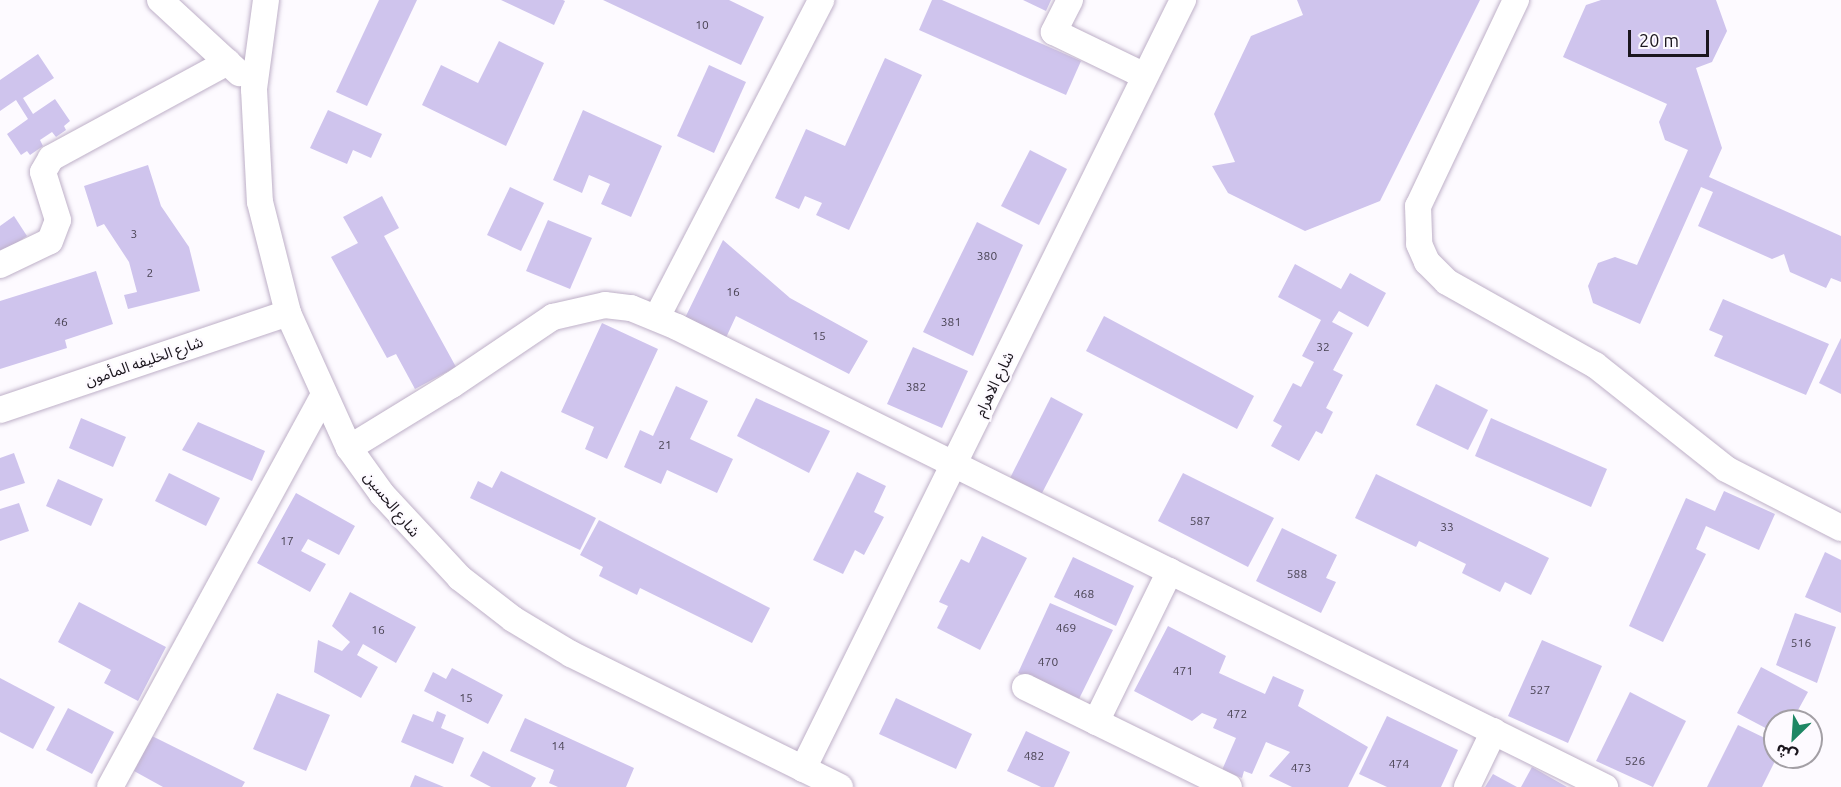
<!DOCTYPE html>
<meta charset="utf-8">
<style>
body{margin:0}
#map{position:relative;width:1841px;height:787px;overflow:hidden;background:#fdfaff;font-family:Ubuntu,"Noto Sans Arabic",sans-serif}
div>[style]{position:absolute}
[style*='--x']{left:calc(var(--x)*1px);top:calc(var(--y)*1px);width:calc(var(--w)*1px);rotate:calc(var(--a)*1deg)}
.building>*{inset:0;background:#cfc4ed}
.roads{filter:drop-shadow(0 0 2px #beb0c8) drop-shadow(0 0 2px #beb0c8)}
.minor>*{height:26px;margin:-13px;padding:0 13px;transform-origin:13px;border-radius:13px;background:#fff}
span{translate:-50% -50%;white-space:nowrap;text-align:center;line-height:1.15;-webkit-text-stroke:4.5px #fdfaff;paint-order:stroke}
.number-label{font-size:12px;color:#484252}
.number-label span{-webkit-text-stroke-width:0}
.street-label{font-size:15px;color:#1b161e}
.north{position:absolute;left:1763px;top:709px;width:60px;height:60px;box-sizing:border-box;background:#fdfaff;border:2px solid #a39fa5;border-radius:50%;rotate:205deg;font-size:16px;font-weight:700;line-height:24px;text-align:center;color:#1b161e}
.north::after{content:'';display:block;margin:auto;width:21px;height:27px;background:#1e8764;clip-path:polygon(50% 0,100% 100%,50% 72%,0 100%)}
.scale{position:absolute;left:1628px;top:30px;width:81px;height:27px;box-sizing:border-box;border:3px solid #1b161e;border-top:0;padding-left:8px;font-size:18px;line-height:21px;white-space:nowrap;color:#1b161e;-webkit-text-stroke:4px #fdfaff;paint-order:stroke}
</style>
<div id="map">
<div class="building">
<i style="clip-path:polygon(379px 0,417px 0,367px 106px,336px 92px)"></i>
<i style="clip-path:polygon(501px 0,563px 0,565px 1px,554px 25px)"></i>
<i style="clip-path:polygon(603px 0,729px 0,764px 17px,741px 65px)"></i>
<i style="clip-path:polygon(932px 0,942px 0,1081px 61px,1066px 95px,919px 30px)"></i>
<i style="clip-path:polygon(1023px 0,1051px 0,1046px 11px)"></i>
<i style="clip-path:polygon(1297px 0,1480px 0,1380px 201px,1305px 231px,1228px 193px,1212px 166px,1235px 162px,1214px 114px,1251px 36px,1303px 15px)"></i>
<i style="clip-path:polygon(1601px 0,1716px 0,1727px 31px,1712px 62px,1696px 68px,1722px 148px,1709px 177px,1841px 236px,1841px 282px,1831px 278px,1826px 288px,1790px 272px,1784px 254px,1772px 259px,1698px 226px,1713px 192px,1701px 187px,1640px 324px,1593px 303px,1588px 286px,1598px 263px,1615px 257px,1637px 265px,1688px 150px,1665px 140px,1659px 122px,1667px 104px,1563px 57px,1586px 5px)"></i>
<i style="clip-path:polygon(499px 41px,544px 63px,506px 146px,422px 105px,441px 65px,478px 83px)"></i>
<i style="clip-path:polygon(38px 54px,54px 78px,23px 98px,33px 114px,55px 99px,70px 121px,64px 126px,66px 130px,56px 137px,52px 132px,40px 140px,43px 146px,30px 155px,27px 151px,21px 155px,7px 134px,28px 119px,16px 100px,0 111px,0 80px)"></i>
<i style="clip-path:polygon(885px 58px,922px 75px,849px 230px,816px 215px,822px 203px,805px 196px,799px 209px,775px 198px,806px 129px,845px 146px)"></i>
<i style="clip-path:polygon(709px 65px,746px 82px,714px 153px,677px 136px)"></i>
<i style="clip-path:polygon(328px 110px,382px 134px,371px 158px,353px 150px,347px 164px,310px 148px)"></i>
<i style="clip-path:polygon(583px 110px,662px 146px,631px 217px,601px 204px,610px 184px,589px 175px,582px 193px,553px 180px)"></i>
<i style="clip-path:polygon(1030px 150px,1067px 169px,1039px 225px,1001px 206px)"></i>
<i style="clip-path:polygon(148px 165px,161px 206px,189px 247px,200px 291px,128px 309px,124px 295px,137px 292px,129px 262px,104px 224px,97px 227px,84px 186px)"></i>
<i style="clip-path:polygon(510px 187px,544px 203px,521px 251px,487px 235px)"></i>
<i style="clip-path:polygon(382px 196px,399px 228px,384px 236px,456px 367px,415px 389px,396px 354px,387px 358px,331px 257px,358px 243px,343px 217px)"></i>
<i style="clip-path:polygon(14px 216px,27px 236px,0 254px,0 226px)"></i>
<i style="clip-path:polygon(548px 220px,592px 238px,570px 289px,526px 271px)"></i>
<i style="clip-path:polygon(977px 222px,1023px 245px,973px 356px,923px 332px)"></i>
<i style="clip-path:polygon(723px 240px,790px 298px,868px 341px,849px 374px,736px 316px,724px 342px,683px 322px)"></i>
<i style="clip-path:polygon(1295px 264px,1341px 289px,1350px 273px,1386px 293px,1368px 327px,1339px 311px,1332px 322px,1353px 333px,1333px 370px,1343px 375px,1326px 408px,1333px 412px,1322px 434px,1316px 431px,1299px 461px,1271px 446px,1282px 426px,1273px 421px,1293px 383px,1301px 387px,1314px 362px,1302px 356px,1321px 320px,1278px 297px)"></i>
<i style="clip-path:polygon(96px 271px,113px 324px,65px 340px,67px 348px,0 369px,0 301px)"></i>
<i style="clip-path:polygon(1723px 299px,1829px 344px,1806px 395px,1714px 356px,1723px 336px,1709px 330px)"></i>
<i style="clip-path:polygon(1104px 316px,1254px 396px,1237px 429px,1086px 351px)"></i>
<i style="clip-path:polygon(602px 323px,658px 349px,607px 459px,585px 449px,594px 427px,561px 412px)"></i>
<i style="clip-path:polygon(1841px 338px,1841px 394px,1819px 383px)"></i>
<i style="clip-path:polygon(913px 347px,968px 371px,942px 428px,887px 404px)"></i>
<i style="clip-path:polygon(1436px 384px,1488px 410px,1468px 450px,1416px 425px)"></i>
<i style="clip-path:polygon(676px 386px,708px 401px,690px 439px,733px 459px,717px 493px,667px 470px,661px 484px,624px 467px,640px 430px,653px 436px)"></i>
<i style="clip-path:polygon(1051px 397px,1083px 414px,1041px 495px,1009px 480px)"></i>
<i style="clip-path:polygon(756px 398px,830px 431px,809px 473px,737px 436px)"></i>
<i style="clip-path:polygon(81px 418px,126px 437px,113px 467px,69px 448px)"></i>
<i style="clip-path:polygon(1491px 418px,1607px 469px,1591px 507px,1475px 456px)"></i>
<i style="clip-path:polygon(198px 422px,265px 451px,252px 481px,182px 450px)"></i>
<i style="clip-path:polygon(14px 453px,25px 483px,0 491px,0 458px)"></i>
<i style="clip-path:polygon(501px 471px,596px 518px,580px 550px,470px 498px,478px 481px,492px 488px)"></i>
<i style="clip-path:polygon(857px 472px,886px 486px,874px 512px,884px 517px,864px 555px,855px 550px,843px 574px,813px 560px)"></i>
<i style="clip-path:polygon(169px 473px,220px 498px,206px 526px,155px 501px)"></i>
<i style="clip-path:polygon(1183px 473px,1274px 518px,1248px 567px,1158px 521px)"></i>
<i style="clip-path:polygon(1376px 474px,1549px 558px,1531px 595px,1505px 582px,1500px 592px,1462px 573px,1466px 564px,1419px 541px,1416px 547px,1355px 518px)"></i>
<i style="clip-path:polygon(58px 479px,103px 499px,91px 526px,46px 506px)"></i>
<i style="clip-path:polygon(1724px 491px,1775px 514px,1759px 550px,1706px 526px,1696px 549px,1706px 554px,1663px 642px,1629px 626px,1686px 498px,1715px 511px)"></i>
<i style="clip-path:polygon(296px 493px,355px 526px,339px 555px,308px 539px,301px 551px,326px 564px,310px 592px,257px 563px)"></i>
<i style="clip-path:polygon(19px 503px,29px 531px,0 541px,0 509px)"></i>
<i style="clip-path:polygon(599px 520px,770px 608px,752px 643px,640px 588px,637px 595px,599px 576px,603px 567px,580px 555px)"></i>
<i style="clip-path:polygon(1282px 528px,1337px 555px,1326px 578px,1336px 582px,1321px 613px,1256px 581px)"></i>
<i style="clip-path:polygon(982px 536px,1027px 558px,980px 650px,937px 628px,948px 606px,939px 602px,961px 559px,969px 563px)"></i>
<i style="clip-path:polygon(1825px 552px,1841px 560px,1841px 613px,1805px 597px)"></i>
<i style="clip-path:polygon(1073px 557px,1134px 586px,1116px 626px,1054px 597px)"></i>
<i style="clip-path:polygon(350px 592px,416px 627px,396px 663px,363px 644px,357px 655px,378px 667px,361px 698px,314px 672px,318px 640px,342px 651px,350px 642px,332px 626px)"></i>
<i style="clip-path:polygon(79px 602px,166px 647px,138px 701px,104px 683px,111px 670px,58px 642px)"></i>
<i style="clip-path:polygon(1050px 603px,1113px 630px,1078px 701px,1018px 673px)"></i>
<i style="clip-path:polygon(1795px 613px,1836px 627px,1817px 683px,1776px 665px)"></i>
<i style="clip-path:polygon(1168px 626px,1226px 656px,1219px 673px,1265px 694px,1273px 676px,1304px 690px,1298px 706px,1368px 747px,1348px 787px,1292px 787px,1269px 776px,1290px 752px,1266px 742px,1252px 774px,1244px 771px,1242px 778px,1222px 770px,1236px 738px,1213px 728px,1217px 719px,1202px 713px,1192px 721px,1134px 691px)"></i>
<i style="clip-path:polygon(1542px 640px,1602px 666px,1568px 743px,1508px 716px)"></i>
<i style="clip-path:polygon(1761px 667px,1808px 692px,1792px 721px,1775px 721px,1775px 733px,1737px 713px)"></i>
<i style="clip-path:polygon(452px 668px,503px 695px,488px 724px,424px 691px,433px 672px,446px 679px)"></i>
<i style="clip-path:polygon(0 678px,55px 707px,33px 749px,0 732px)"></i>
<i style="clip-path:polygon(1630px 692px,1686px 721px,1653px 787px,1596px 761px)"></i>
<i style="clip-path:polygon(277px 693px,330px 715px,306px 771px,253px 749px)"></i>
<i style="clip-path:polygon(896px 698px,972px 734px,956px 769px,879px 734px)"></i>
<i style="clip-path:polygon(68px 708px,114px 732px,92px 774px,46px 750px)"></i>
<i style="clip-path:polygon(437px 711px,446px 715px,441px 728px,464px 738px,453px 764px,401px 742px,413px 714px,433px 722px)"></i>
<i style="clip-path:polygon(1387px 716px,1458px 750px,1441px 787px,1387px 787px,1359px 774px)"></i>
<i style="clip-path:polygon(525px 718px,634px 768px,626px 787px,558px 787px,549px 783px,554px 770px,510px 751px)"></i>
<i style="clip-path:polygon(1738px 725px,1775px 743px,1777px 757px,1762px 787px,1707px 787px)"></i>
<i style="clip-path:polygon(1026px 731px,1070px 752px,1054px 787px,1041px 787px,1007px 771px)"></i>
<i style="clip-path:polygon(152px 736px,245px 782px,242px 787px,163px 787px,134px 771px)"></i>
<i style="clip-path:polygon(483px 751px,536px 778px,531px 787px,491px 787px,470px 776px)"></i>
<i style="clip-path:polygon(1532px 767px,1567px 787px,1521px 787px)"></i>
<i style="clip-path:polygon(1493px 774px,1517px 787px,1485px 787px)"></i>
<i style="clip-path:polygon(415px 775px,444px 787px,410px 787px)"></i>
</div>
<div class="roads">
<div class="minor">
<i style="--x:160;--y:0;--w:108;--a:42.7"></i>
<i style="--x:266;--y:0;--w:90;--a:97.7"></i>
<i style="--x:254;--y:89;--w:113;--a:87"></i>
<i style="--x:260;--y:202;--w:114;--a:75.8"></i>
<i style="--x:288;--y:313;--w:148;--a:65.7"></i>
<i style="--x:349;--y:448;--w:57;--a:54.3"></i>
<i style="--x:382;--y:494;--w:115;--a:47.1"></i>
<i style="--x:460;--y:578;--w:67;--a:37.7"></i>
<i style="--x:513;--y:619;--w:68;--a:31.1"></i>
<i style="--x:571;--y:654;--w:300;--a:26.3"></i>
<i style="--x:1070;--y:0;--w:36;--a:117"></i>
<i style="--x:1054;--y:32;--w:101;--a:25.8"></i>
<i style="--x:1516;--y:0;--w:228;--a:115.4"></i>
<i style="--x:1418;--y:206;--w:38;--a:88"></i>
<i style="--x:1419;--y:244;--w:20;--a:66"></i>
<i style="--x:1427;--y:262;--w:28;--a:45"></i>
<i style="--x:1447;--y:282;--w:170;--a:29.3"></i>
<i style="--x:1595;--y:365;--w:167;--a:38.4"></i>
<i style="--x:1726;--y:469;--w:129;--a:27.2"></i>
<i style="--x:0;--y:265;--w:55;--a:-25.6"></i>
<i style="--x:50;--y:241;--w:22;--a:-69"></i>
<i style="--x:58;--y:220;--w:50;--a:-107.4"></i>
<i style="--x:43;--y:172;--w:16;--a:-60"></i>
<i style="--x:51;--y:158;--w:201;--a:-28.5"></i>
<i style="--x:657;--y:317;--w:357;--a:-62.6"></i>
<i style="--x:0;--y:410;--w:304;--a:-18.6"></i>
<i style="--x:349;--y:448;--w:121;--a:-31.5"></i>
<i style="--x:452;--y:385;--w:122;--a:-34"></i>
<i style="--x:553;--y:317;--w:53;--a:-13"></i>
<i style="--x:605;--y:305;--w:26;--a:7"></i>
<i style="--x:631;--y:308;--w:50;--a:22.4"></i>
<i style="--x:677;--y:327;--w:1036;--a:26.37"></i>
<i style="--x:1025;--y:687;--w:227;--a:26.1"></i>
<i style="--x:1096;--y:722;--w:168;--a:-63.9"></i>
<i style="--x:803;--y:769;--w:858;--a:-63.7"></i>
<i style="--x:110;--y:787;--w:445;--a:-61.4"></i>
<i style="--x:1467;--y:787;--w:62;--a:-64.3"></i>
</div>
</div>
<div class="number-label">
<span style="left:702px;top:25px">10</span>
<span style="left:134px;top:234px">3</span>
<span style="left:987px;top:256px">380</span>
<span style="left:150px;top:273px">2</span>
<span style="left:733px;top:292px">16</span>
<span style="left:61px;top:322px">46</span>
<span style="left:951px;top:322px">381</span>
<span style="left:819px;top:336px">15</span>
<span style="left:1323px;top:347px">32</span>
<span style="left:916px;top:387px">382</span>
<span style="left:665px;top:445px">21</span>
<span style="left:1200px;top:521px">587</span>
<span style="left:1447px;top:527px">33</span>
<span style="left:287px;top:541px">17</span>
<span style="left:1297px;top:574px">588</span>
<span style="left:1084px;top:594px">468</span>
<span style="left:1066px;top:628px">469</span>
<span style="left:378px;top:630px">16</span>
<span style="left:1801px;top:643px">516</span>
<span style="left:1048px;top:662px">470</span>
<span style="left:1183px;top:671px">471</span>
<span style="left:1540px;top:690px">527</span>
<span style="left:466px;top:698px">15</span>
<span style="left:1237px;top:714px">472</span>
<span style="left:558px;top:746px">14</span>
<span style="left:1034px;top:756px">482</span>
<span style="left:1635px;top:761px">526</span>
<span style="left:1399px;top:764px">474</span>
<span style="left:1301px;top:768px">473</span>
</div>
<div class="street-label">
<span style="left:144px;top:361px;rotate:-19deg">شارع الخليفه المأمون</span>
<span style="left:994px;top:384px;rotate:-64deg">شارع الاهرام</span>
<span style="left:392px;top:504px;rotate:51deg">شارع الحسين</span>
</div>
<div class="north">ش</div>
<div class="scale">20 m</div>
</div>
